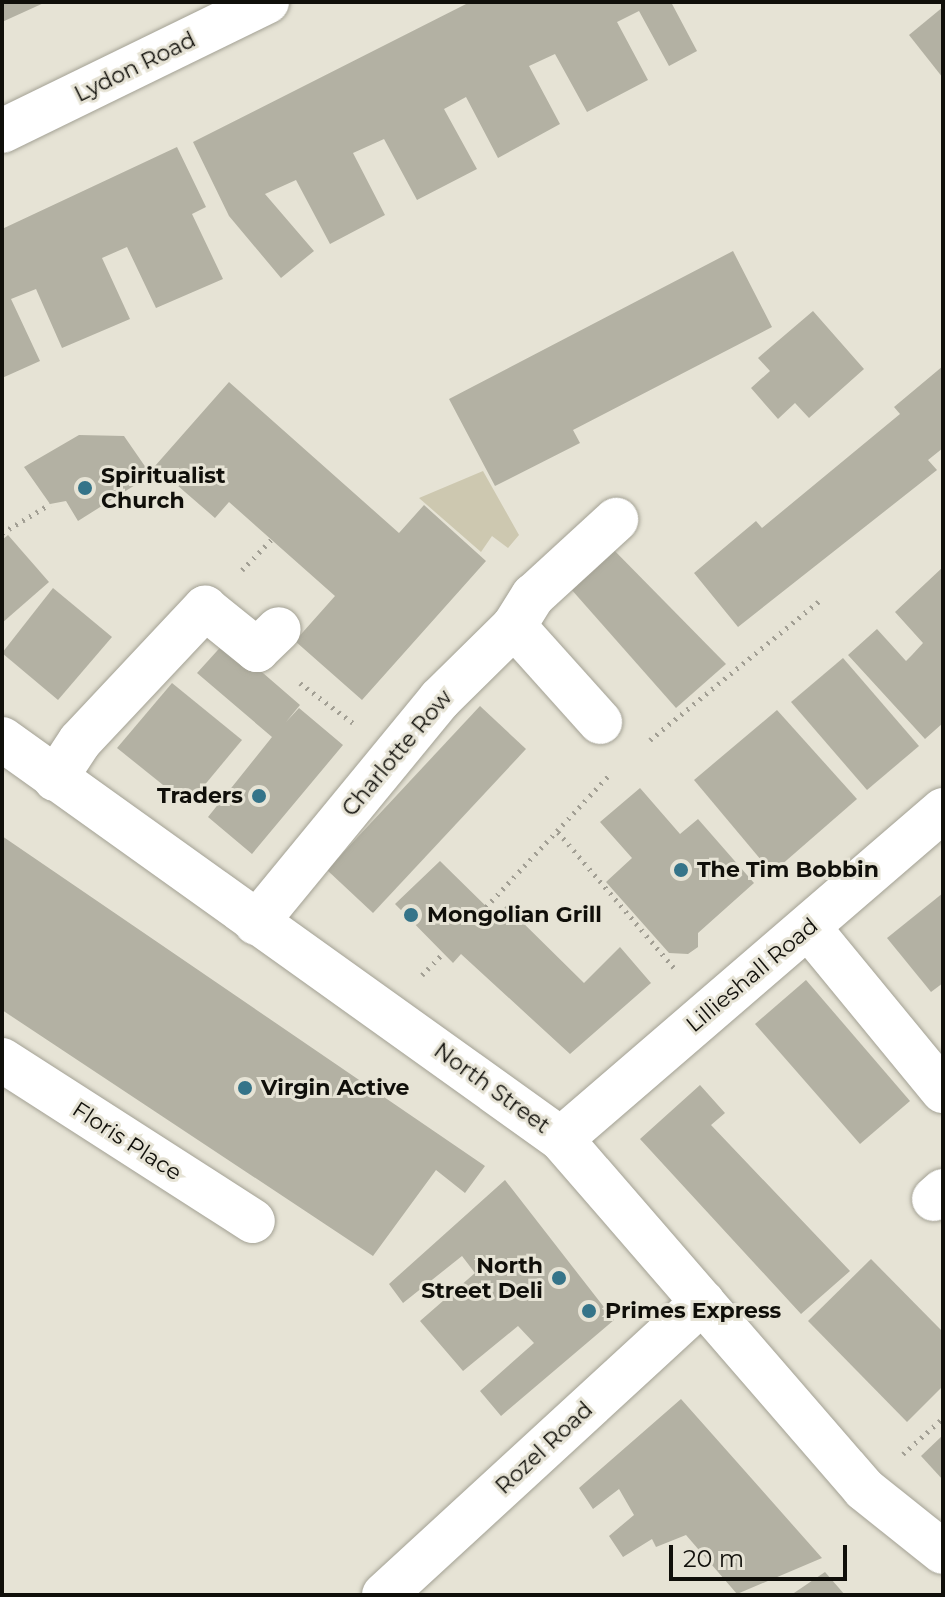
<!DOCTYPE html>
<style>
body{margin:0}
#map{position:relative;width:945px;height:1597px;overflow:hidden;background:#e6e3d5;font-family:Montserrat,sans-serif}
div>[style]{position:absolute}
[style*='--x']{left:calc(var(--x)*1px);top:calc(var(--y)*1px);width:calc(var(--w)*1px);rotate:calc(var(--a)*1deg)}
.green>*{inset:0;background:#cdc8b0}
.building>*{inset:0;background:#b3b1a3}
.path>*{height:5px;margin-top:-2.5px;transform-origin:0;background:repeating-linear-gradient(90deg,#a29f94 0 2px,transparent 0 8px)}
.roads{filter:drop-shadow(0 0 2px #a3a194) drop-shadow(0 0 2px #a3a194)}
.minor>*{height:44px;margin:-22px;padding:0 22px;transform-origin:22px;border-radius:22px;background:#fff}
.major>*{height:44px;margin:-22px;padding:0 22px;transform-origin:22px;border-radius:22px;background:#fff}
.dots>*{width:22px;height:22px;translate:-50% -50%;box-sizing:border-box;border:4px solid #e6e3d5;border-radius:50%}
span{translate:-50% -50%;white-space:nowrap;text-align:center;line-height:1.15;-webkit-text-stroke:6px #e6e3d5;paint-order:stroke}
.street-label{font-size:22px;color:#100f0a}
.poi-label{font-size:22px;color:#100f0a;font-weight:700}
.left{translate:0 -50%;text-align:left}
.right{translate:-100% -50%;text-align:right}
.frame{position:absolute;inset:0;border:4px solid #100f0a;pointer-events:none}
.scale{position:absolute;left:669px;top:1545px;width:178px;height:36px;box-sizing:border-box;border:4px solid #100f0a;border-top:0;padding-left:10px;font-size:24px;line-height:28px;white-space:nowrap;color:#100f0a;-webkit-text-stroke:6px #e6e3d5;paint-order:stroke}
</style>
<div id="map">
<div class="green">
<i style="clip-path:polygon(483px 471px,519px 535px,508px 548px,492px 536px,481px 552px,419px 498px)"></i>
</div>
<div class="building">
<i style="clip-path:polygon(2px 2px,46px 2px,2px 22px)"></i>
<i style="clip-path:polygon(470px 2px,671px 2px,697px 51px,669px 66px,639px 11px,617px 22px,648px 80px,587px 112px,555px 54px,529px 66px,560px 124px,498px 158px,466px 97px,444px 109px,477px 169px,417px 200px,384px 139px,353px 153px,385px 215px,330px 244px,296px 180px,265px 194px,314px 251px,281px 278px,229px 216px,193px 142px)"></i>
<i style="clip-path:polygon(943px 7px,943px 78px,909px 35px)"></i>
<i style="clip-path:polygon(177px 147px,206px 207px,192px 214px,223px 279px,156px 308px,127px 247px,102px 258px,130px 319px,62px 348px,36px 289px,11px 299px,40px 361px,2px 378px,2px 229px)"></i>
<i style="clip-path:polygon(733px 251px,772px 327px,573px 430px,580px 443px,495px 486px,449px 399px)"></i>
<i style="clip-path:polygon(813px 311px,864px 369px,809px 418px,795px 403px,778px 419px,751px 388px,770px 371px,758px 358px)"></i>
<i style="clip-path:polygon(943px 366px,943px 448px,928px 460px,937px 470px,738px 627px,694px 573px,756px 521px,762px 528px,900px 414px,894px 407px)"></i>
<i style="clip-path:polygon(229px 382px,399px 533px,424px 505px,486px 561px,362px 700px,295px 641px,335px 596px,229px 502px,215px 518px,155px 466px)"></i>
<i style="clip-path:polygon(79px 435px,124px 436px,151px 475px,78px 521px,66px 501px,50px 504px,24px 467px)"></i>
<i style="clip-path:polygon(8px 535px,49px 582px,2px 623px,2px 540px)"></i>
<i style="clip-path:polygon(606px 542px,726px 664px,676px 708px,563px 580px)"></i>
<i style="clip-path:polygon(943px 567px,943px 723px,925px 739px,848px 655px,877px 629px,906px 661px,912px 655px,923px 643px,895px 612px)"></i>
<i style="clip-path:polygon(53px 588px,112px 637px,58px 700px,2px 653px)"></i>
<i style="clip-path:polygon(226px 641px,300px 705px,286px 722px,299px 708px,343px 745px,252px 854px,208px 817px,272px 737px,197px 673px)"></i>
<i style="clip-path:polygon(843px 658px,919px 746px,867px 790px,791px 702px)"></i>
<i style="clip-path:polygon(172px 683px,242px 740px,188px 805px,117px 748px)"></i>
<i style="clip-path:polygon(480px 706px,526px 749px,373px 913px,327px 870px)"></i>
<i style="clip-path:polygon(777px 710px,857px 799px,772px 873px,694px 780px)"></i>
<i style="clip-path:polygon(640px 788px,680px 834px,698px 819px,754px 883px,698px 933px,698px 947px,688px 954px,669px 953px,606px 882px,632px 858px,600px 822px)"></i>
<i style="clip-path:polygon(2px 836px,485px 1166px,465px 1193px,436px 1170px,373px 1256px,2px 1010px)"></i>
<i style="clip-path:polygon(440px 861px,496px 916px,506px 906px,584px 983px,620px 947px,651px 983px,570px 1054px,461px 954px,453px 963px,395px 904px)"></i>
<i style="clip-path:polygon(943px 893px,943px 983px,931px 992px,887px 938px)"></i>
<i style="clip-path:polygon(806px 980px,910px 1101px,860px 1144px,755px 1024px)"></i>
<i style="clip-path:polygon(700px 1085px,725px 1113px,711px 1125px,850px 1271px,801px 1314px,640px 1139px)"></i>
<i style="clip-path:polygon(505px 1180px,614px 1320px,501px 1416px,480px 1391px,534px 1343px,518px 1326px,463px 1371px,420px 1321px,475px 1273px,462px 1256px,403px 1303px,389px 1284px)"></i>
<i style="clip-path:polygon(871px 1259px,943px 1332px,943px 1386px,907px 1422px,808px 1321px)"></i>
<i style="clip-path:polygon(681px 1399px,822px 1558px,737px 1594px,686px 1535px,656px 1547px,652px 1539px,623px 1557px,609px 1536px,634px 1515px,619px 1489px,593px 1509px,579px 1488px)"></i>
<i style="clip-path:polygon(943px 1435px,943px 1480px,921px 1456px)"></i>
<i style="clip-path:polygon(825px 1572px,845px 1595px,791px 1595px)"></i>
</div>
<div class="path">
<i style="--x:2;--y:533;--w:56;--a:-31.1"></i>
<i style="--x:242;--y:570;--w:42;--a:-46"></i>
<i style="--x:300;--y:683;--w:66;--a:37"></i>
<i style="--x:650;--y:740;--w:219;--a:-39.4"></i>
<i style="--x:558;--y:832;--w:180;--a:49.5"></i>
<i style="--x:486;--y:907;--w:180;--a:-47"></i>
<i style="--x:422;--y:975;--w:30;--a:-46"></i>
<i style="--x:903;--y:1454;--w:54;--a:-42"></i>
</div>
<div class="roads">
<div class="minor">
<i style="--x:2;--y:131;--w:295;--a:-26"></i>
<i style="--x:514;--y:626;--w:129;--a:48.1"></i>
<i style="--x:55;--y:779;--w:45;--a:-56.7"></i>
<i style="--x:80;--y:741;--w:183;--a:-46.8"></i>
<i style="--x:205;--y:608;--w:67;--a:38.9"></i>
<i style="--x:257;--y:650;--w:30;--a:-44"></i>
<i style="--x:256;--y:923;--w:290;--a:-50.6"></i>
<i style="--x:440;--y:699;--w:104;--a:-44.6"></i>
<i style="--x:514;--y:626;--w:36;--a:-58"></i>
<i style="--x:533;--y:596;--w:113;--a:-42.5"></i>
<i style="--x:809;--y:928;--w:211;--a:50.6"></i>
<i style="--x:2;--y:1060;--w:298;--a:32.7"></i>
<i style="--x:561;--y:1139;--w:504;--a:-40.74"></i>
<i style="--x:934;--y:1199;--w:12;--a:-42"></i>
<i style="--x:384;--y:1595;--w:433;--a:-42.6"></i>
</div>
<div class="major">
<i style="--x:2;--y:739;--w:687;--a:35.59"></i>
<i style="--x:561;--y:1139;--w:463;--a:49.1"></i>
<i style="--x:864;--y:1489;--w:101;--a:38.6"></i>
</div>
</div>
<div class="dots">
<i style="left:85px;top:488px;background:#357489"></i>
<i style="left:259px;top:796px;background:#357489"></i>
<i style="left:681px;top:870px;background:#357489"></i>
<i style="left:411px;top:915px;background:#357489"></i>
<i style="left:245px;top:1088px;background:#357489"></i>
<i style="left:559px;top:1278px;background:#357489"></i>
<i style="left:589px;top:1311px;background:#357489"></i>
</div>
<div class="street-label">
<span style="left:135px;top:67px;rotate:-26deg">Lydon Road</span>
<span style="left:397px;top:753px;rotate:-50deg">Charlotte Row</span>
<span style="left:752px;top:975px;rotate:-40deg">Lillieshall Road</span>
<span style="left:492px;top:1088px;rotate:36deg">North Street</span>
<span style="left:127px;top:1141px;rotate:33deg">Floris Place</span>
<span style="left:544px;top:1448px;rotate:-43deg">Rozel Road</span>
</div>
<div class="poi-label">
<span class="left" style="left:101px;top:488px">Spiritualist<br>Church</span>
<span class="right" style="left:243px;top:796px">Traders</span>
<span class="left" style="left:697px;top:870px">The Tim Bobbin</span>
<span class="left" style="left:427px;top:915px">Mongolian Grill</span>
<span class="left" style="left:261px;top:1088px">Virgin Active</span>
<span class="right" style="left:543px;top:1278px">North<br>Street Deli</span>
<span class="left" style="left:605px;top:1311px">Primes Express</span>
</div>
<div class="frame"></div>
<div class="scale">20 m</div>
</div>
